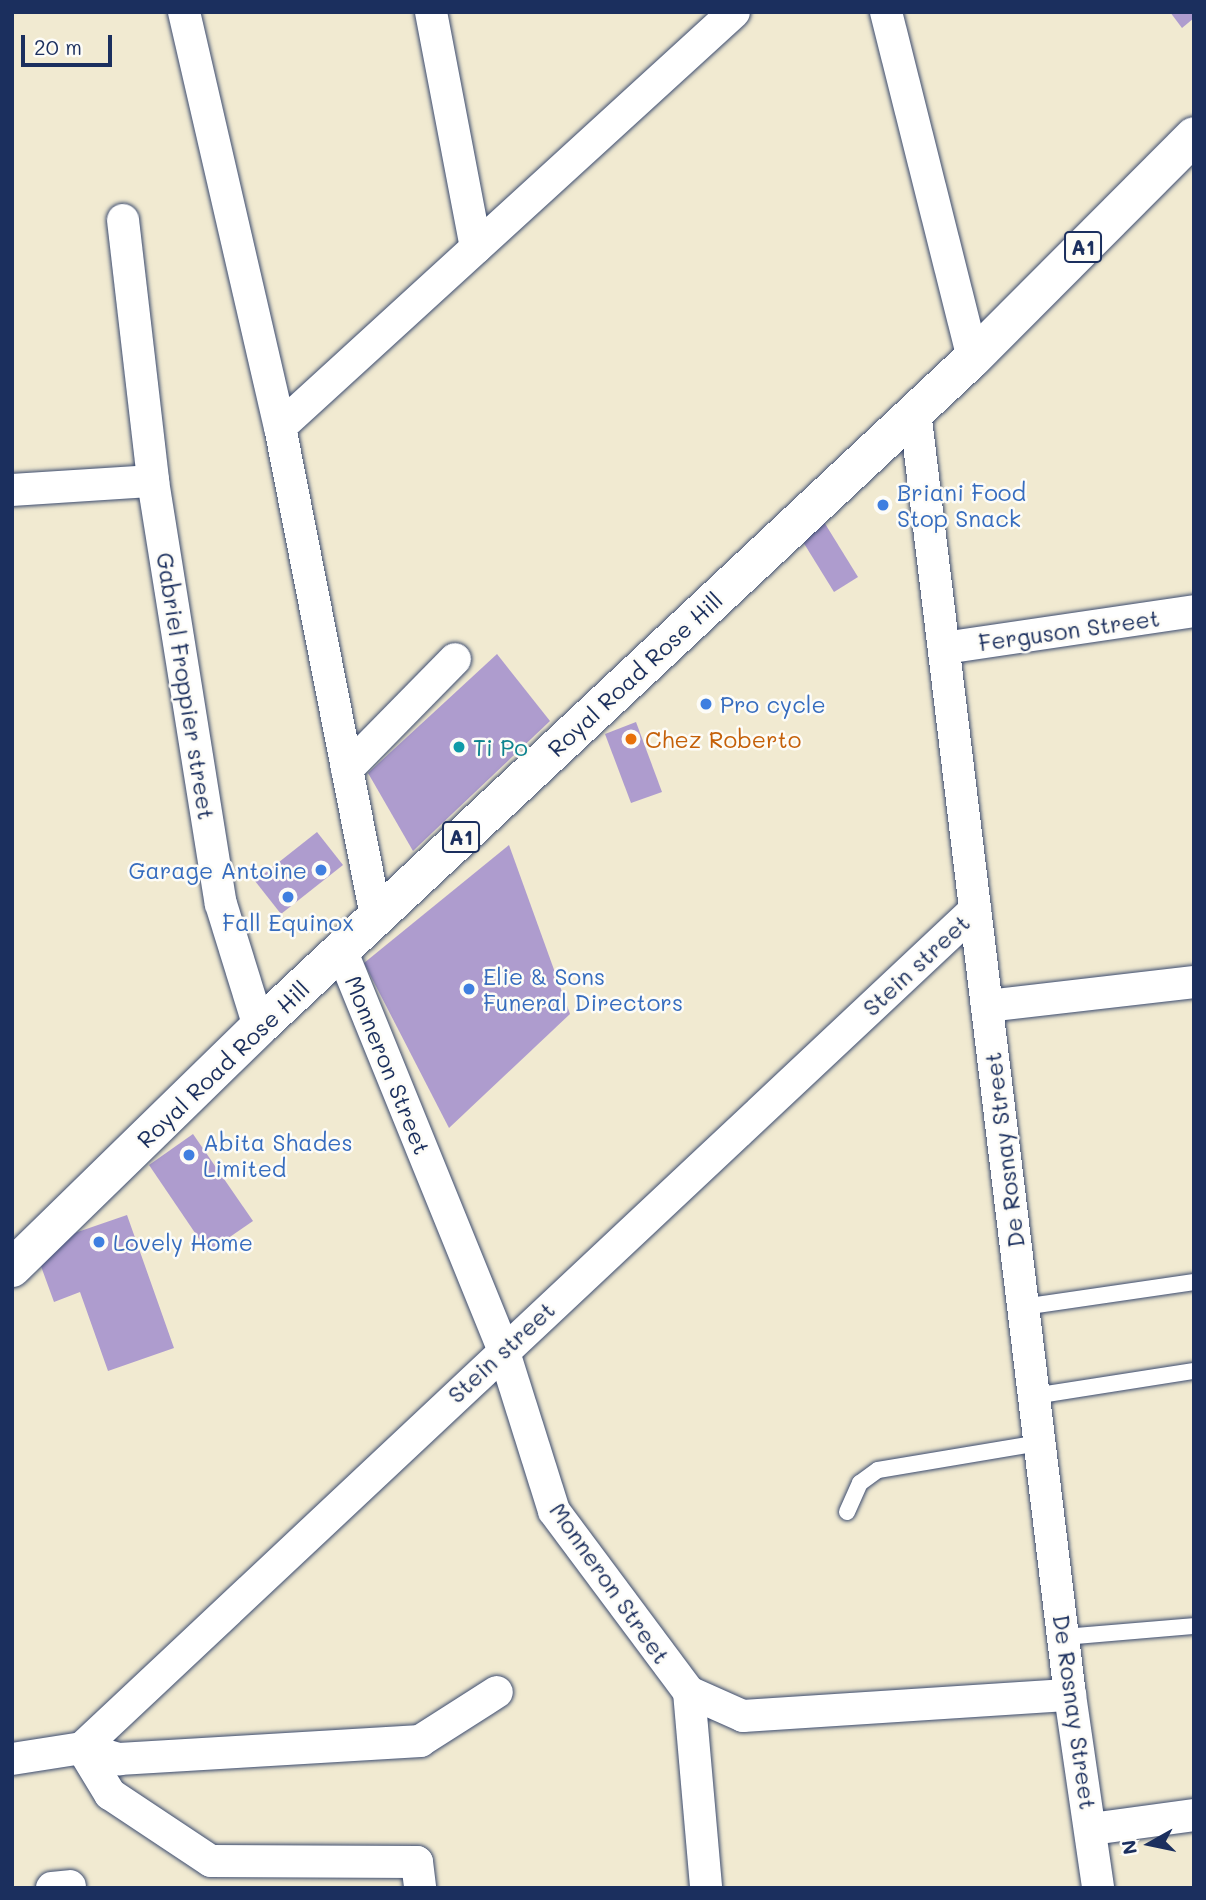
<!DOCTYPE html>
<style>
body{margin:0}
#map{position:relative;width:1206px;height:1900px;overflow:hidden;background:#f1ead1;font-family:Mali,sans-serif}
div>[style]{position:absolute}
[style*='--x']{left:calc(var(--x)*1px);top:calc(var(--y)*1px);width:calc(var(--w)*1px);rotate:calc(var(--a)*1deg)}
.building>*{inset:0;background:#ae9cce}
.roads{filter:drop-shadow(0 0 2px #3b4b6f) drop-shadow(0 0 2px #3b4b6f)}
.lane>*{height:16px;margin:-8px;padding:0 8px;transform-origin:8px;border-radius:8px;background:#fff}
.street>*{height:32px;margin:-16px;padding:0 16px;transform-origin:16px;border-radius:16px;background:#fff}
.primary>*{height:38px;margin:-19px;padding:0 19px;transform-origin:19px;border-radius:19px;background:#fff}
.dots>*{width:19px;height:19px;translate:-50% -50%;box-sizing:border-box;border:4px solid #fdfcf7;border-radius:50%}
span{translate:-50% -50%;white-space:nowrap;text-align:center;line-height:1.15;-webkit-text-stroke:5px #fdfcf7;paint-order:stroke}
.shield-label span{padding:2px 5px;background:#fdfcf7;border:2px solid;border-radius:5px;-webkit-text-stroke-width:0}
.shield-label{font-size:21px;color:#1b2f5e;font-weight:700}
.shop-label{font-size:23px;color:#366cbe}
.left{translate:0 -50%;text-align:left}
.right{translate:-100% -50%;text-align:right}
.street-label{font-size:23px;color:#1b2f5e}
.food-label{font-size:23px;color:#c56008}
.culture-label{font-size:23px;color:#0d838f}
.frame{position:absolute;inset:0;border:14px solid #1b2f5e;pointer-events:none}
.north{position:absolute;left:1115px;top:1809px;width:70px;height:70px;-webkit-text-stroke:5px #fdfcf7;paint-order:stroke;rotate:261deg;font-size:19px;font-weight:700;line-height:28px;text-align:center;color:#1b2f5e}
.north::after{content:'';display:block;margin:auto;width:24px;height:32px;background:#1b2f5e;clip-path:polygon(50% 0,100% 100%,50% 72%,0 100%)}
.scale{position:absolute;left:21px;top:35px;width:91px;height:32px;box-sizing:border-box;border:4px solid #1b2f5e;border-top:0;padding-left:9px;font-size:21px;line-height:24px;white-space:nowrap;color:#1b2f5e;-webkit-text-stroke:5px #fdfcf7;paint-order:stroke}
</style>
<div id="map">
<div class="building">
<i style="clip-path:polygon(1170px 12px,1194px 12px,1194px 18px,1182px 28px)"></i>
<i style="clip-path:polygon(824px 522px,858px 577px,834px 592px,800px 537px)"></i>
<i style="clip-path:polygon(497px 654px,550px 721px,413px 851px,368px 773px)"></i>
<i style="clip-path:polygon(636px 722px,662px 792px,631px 803px,605px 734px)"></i>
<i style="clip-path:polygon(317px 832px,343px 865px,281px 914px,255px 881px)"></i>
<i style="clip-path:polygon(509px 845px,570px 1014px,449px 1128px,364px 963px)"></i>
<i style="clip-path:polygon(193px 1134px,253px 1221px,208px 1252px,149px 1165px)"></i>
<i style="clip-path:polygon(127px 1215px,174px 1348px,108px 1371px,80px 1292px,54px 1302px,34px 1247px)"></i>
</div>
<div class="roads">
<div class="lane">
<i style="--x:1023;--y:1307;--w:173;--a:-8.3"></i>
<i style="--x:1034;--y:1396;--w:162;--a:-8.9"></i>
<i style="--x:847;--y:1512;--w:32;--a:-66"></i>
<i style="--x:860;--y:1483;--w:22;--a:-36"></i>
<i style="--x:878;--y:1470;--w:164;--a:-9.5"></i>
<i style="--x:1063;--y:1637;--w:131;--a:-4.8"></i>
</div>
<div class="street">
<i style="--x:184;--y:12;--w:426;--a:77"></i>
<i style="--x:280;--y:427;--w:499;--a:78.9"></i>
<i style="--x:431;--y:12;--w:240;--a:79.2"></i>
<i style="--x:886;--y:12;--w:357;--a:75.9"></i>
<i style="--x:123;--y:220;--w:263;--a:83.4"></i>
<i style="--x:915;--y:411;--w:1293;--a:83.12"></i>
<i style="--x:1070;--y:1695;--w:195;--a:81.7"></i>
<i style="--x:280;--y:427;--w:615;--a:-42.43"></i>
<i style="--x:12;--y:490;--w:141;--a:-3.7"></i>
<i style="--x:153;--y:481;--w:428;--a:80.9"></i>
<i style="--x:221;--y:904;--w:129;--a:72.8"></i>
<i style="--x:944;--y:648;--w:253;--a:-8.4"></i>
<i style="--x:347;--y:769;--w:154;--a:-45.5"></i>
<i style="--x:342;--y:952;--w:428;--a:67.9"></i>
<i style="--x:503;--y:1349;--w:170;--a:72.5"></i>
<i style="--x:554;--y:1511;--w:226;--a:53.3"></i>
<i style="--x:689;--y:1692;--w:59;--a:24"></i>
<i style="--x:743;--y:1716;--w:328;--a:-3.7"></i>
<i style="--x:987;--y:1006;--w:208;--a:-6.6"></i>
<i style="--x:689;--y:1692;--w:197;--a:85"></i>
<i style="--x:82;--y:1748;--w:39;--a:17"></i>
<i style="--x:119;--y:1759;--w:302;--a:-3.4"></i>
<i style="--x:420;--y:1741;--w:91;--a:-32.5"></i>
<i style="--x:82;--y:1748;--w:54;--a:58.7"></i>
<i style="--x:110;--y:1794;--w:121;--a:33.6"></i>
<i style="--x:211;--y:1861;--w:206;--a:0.3"></i>
<i style="--x:417;--y:1862;--w:26;--a:83"></i>
<i style="--x:12;--y:1759;--w:71;--a:-8.9"></i>
<i style="--x:82;--y:1748;--w:1225;--a:-43.18"></i>
<i style="--x:1092;--y:1829;--w:103;--a:-7.8"></i>
<i style="--x:52;--y:1888;--w:18;--a:-6"></i>
</div>
<div class="primary">
<i style="--x:12;--y:1268;--w:345;--a:-44.3"></i>
<i style="--x:259;--y:1027;--w:978;--a:-43.14"></i>
<i style="--x:973;--y:358;--w:313;--a:-45.1"></i>
</div>
</div>
<div class="dots">
<i style="left:883px;top:505px;background:#3f7fe0"></i>
<i style="left:706px;top:704px;background:#3f7fe0"></i>
<i style="left:631px;top:739px;background:#e8710a"></i>
<i style="left:459px;top:747px;background:#0f9aa8"></i>
<i style="left:321px;top:870px;background:#3f7fe0"></i>
<i style="left:288px;top:897px;background:#3f7fe0"></i>
<i style="left:469px;top:989px;background:#3f7fe0"></i>
<i style="left:189px;top:1155px;background:#3f7fe0"></i>
<i style="left:99px;top:1242px;background:#3f7fe0"></i>
</div>
<div class="shield-label">
<span style="left:1083px;top:247px">A1</span>
<span style="left:461px;top:837px">A1</span>
</div>
<div class="shop-label">
<span class="left" style="left:897px;top:505px">Briani Food<br>Stop Snack</span>
<span class="left" style="left:720px;top:704px">Pro cycle</span>
<span class="right" style="left:307px;top:870px">Garage Antoine</span>
<span style="left:288px;top:922px">Fall Equinox</span>
<span class="left" style="left:483px;top:989px">Elie &amp; Sons<br>Funeral Directors</span>
<span class="left" style="left:203px;top:1155px">Abita Shades<br>Limited</span>
<span class="left" style="left:113px;top:1242px">Lovely Home</span>
</div>
<div class="street-label">
<span style="left:1069px;top:630px;rotate:-8deg">Ferguson Street</span>
<span style="left:635px;top:674px;rotate:-43deg">Royal Road Rose Hill</span>
<span style="left:186px;top:686px;rotate:81deg">Gabriel Froppier street</span>
<span style="left:916px;top:965px;rotate:-43deg">Stein street</span>
<span style="left:223px;top:1064px;rotate:-44deg">Royal Road Rose Hill</span>
<span style="left:388px;top:1065px;rotate:68deg">Monneron Street</span>
<span style="left:1004px;top:1150px;rotate:-97deg">De Rosnay Street</span>
<span style="left:501px;top:1352px;rotate:-43deg">Stein street</span>
<span style="left:610px;top:1583px;rotate:55deg">Monneron Street</span>
<span style="left:1075px;top:1712px;rotate:82deg">De Rosnay Street</span>
</div>
<div class="food-label">
<span class="left" style="left:645px;top:739px">Chez Roberto</span>
</div>
<div class="culture-label">
<span class="left" style="left:473px;top:747px">Ti Po</span>
</div>
<div class="frame"></div>
<div class="north">N</div>
<div class="scale">20 m</div>
</div>
